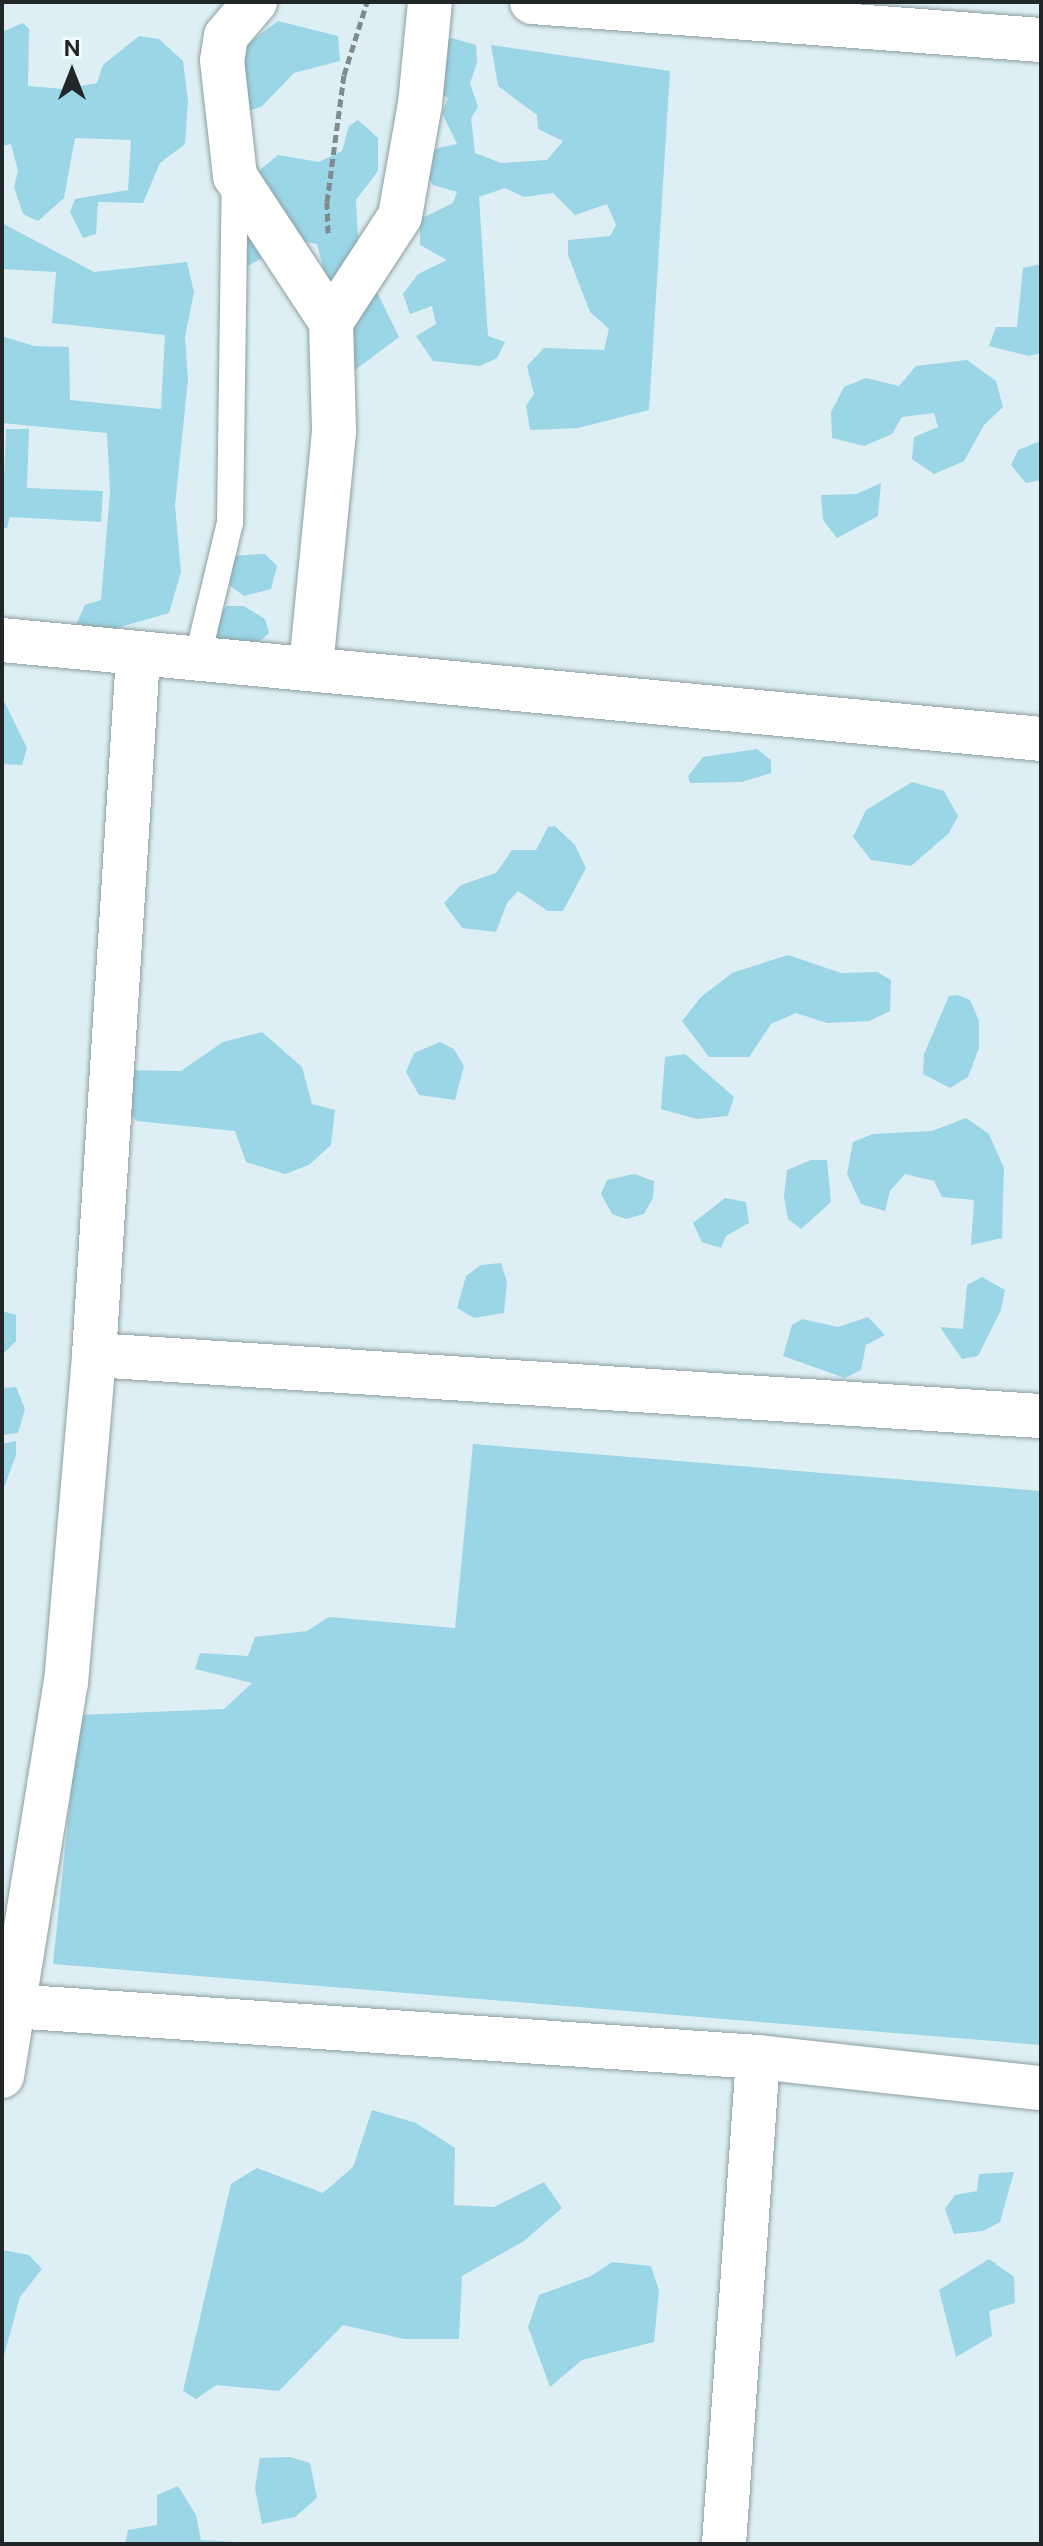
<!DOCTYPE html>
<style>
body{margin:0}
#map{position:relative;width:1043px;height:2546px;overflow:hidden;background:#ddeff4;font-family:"Public Sans",sans-serif}
div>[style]{position:absolute}
[style*='--x']{left:calc(var(--x)*1px);top:calc(var(--y)*1px);width:calc(var(--w)*1px);rotate:calc(var(--a)*1deg)}
.green>*{inset:0;background:#9ad6e5}
.path>*{height:5px;margin-top:-2.5px;transform-origin:0;background:repeating-linear-gradient(90deg,#7f8b8e 0 8px,transparent 0 12px)}
.roads{filter:drop-shadow(0 0 2px #8d9ea2) drop-shadow(0 0 2px #8d9ea2)}
.service>*{height:26px;margin:-13px;padding:0 13px;transform-origin:13px;border-radius:13px;background:#fff}
.minor>*{height:44px;margin:-22px;padding:0 22px;transform-origin:22px;border-radius:22px;background:#fff}
span{translate:-50% -50%;white-space:nowrap;text-align:center;line-height:1.15;-webkit-text-stroke:8px #f0fbfe;paint-order:stroke}
.frame{position:absolute;inset:0;border:4px solid #212729;pointer-events:none}
.north{position:absolute;left:32px;top:32px;width:80px;height:80px;-webkit-text-stroke:6px #f0fbfe;paint-order:stroke;rotate:0deg;font-size:22px;font-weight:700;line-height:32px;text-align:center;color:#212729}
.north::after{content:'';display:block;margin:auto;width:28px;height:36px;background:#212729;clip-path:polygon(50% 0,100% 100%,50% 72%,0 100%)}
</style>
<div id="map">
<div class="green">
<i style="clip-path:polygon(278px 21px,338px 36px,340px 61px,294px 73px,261px 107px,233px 115px,237px 52px)"></i>
<i style="clip-path:polygon(23px 23px,29px 29px,28px 86px,63px 89px,97px 83px,103px 65px,139px 36px,159px 39px,183px 61px,188px 101px,185px 144px,160px 163px,143px 203px,98px 202px,96px 234px,83px 238px,70px 212px,75px 199px,128px 190px,131px 140px,75px 138px,64px 198px,38px 221px,23px 214px,14px 187px,18px 171px,11px 144px,2px 146px,2px 32px)"></i>
<i style="clip-path:polygon(452px 38px,476px 45px,477px 63px,470px 83px,478px 107px,471px 118px,475px 153px,501px 163px,547px 160px,563px 141px,538px 129px,537px 115px,498px 86px,491px 45px,670px 71px,649px 410px,578px 428px,530px 430px,526px 406px,534px 394px,527px 366px,544px 348px,604px 350px,609px 329px,590px 312px,568px 255px,568px 240px,610px 236px,616px 225px,607px 204px,575px 215px,553px 193px,524px 197px,505px 188px,479px 197px,488px 336px,505px 342px,497px 358px,480px 366px,433px 361px,416px 336px,436px 324px,432px 306px,410px 314px,403px 294px,418px 274px,447px 260px,420px 245px,420px 219px,453px 203px,457px 192px,433px 185px,424px 172px,425px 160px,438px 148px,457px 144px,442px 113px,448px 98px,427px 86px,434px 45px)"></i>
<i style="clip-path:polygon(358px 120px,378px 138px,378px 171px,356px 200px,359px 255px,399px 337px,351px 373px,317px 244px,295px 240px,246px 267px,229px 255px,251px 177px,278px 155px,319px 162px,342px 151px,349px 126px)"></i>
<i style="clip-path:polygon(2px 223px,94px 272px,187px 262px,194px 292px,185px 337px,188px 380px,175px 505px,181px 572px,169px 613px,92px 635px,72px 633px,85px 605px,101px 600px,110px 492px,107px 433px,2px 423px,2px 336px,34px 346px,69px 347px,70px 400px,161px 409px,165px 335px,52px 323px,56px 272px,2px 269px)"></i>
<i style="clip-path:polygon(1041px 264px,1041px 353px,1029px 356px,989px 346px,996px 327px,1017px 327px,1023px 268px)"></i>
<i style="clip-path:polygon(967px 360px,996px 381px,1003px 407px,984px 425px,964px 461px,934px 474px,912px 459px,914px 437px,938px 427px,934px 413px,902px 417px,892px 434px,864px 446px,832px 438px,831px 412px,844px 387px,866px 378px,899px 386px,916px 366px)"></i>
<i style="clip-path:polygon(6px 429px,29px 429px,27px 488px,103px 491px,101px 522px,10px 517px,7px 528px,2px 528px)"></i>
<i style="clip-path:polygon(1041px 441px,1041px 480px,1026px 483px,1011px 465px,1018px 450px)"></i>
<i style="clip-path:polygon(881px 483px,878px 516px,837px 538px,823px 520px,821px 495px,857px 494px)"></i>
<i style="clip-path:polygon(265px 554px,277px 566px,271px 589px,244px 596px,217px 576px,227px 556px)"></i>
<i style="clip-path:polygon(227px 606px,244px 606px,265px 619px,269px 633px,246px 655px,207px 638px,213px 619px)"></i>
<i style="clip-path:polygon(2px 697px,27px 748px,22px 765px,2px 764px)"></i>
<i style="clip-path:polygon(757px 749px,771px 760px,771px 773px,742px 782px,690px 783px,688px 776px,703px 757px)"></i>
<i style="clip-path:polygon(912px 782px,944px 791px,958px 816px,949px 833px,911px 866px,871px 860px,853px 837px,866px 810px)"></i>
<i style="clip-path:polygon(555px 826px,575px 845px,586px 868px,563px 911px,548px 911px,518px 891px,507px 903px,496px 932px,462px 928px,444px 903px,461px 885px,496px 873px,512px 850px,536px 850px,548px 827px)"></i>
<i style="clip-path:polygon(788px 955px,841px 973px,877px 972px,891px 980px,890px 1011px,869px 1021px,827px 1023px,796px 1013px,771px 1024px,749px 1057px,709px 1057px,682px 1021px,701px 997px,732px 973px)"></i>
<i style="clip-path:polygon(958px 995px,970px 1000px,979px 1021px,979px 1048px,968px 1077px,950px 1088px,923px 1074px,924px 1054px,949px 996px)"></i>
<i style="clip-path:polygon(262px 1032px,302px 1067px,312px 1104px,335px 1110px,331px 1145px,309px 1165px,285px 1174px,246px 1162px,235px 1131px,137px 1121px,112px 1097px,125px 1070px,181px 1071px,223px 1042px)"></i>
<i style="clip-path:polygon(440px 1042px,454px 1049px,464px 1066px,455px 1100px,419px 1095px,406px 1072px,414px 1053px)"></i>
<i style="clip-path:polygon(685px 1054px,734px 1097px,728px 1116px,697px 1119px,661px 1109px,665px 1057px)"></i>
<i style="clip-path:polygon(966px 1118px,989px 1134px,1004px 1168px,1002px 1238px,971px 1245px,974px 1200px,942px 1197px,934px 1181px,905px 1174px,890px 1191px,885px 1211px,861px 1204px,847px 1174px,853px 1142px,873px 1134px,932px 1131px)"></i>
<i style="clip-path:polygon(811px 1160px,827px 1160px,831px 1202px,801px 1229px,788px 1219px,784px 1196px,787px 1170px)"></i>
<i style="clip-path:polygon(634px 1174px,654px 1181px,653px 1198px,644px 1214px,626px 1219px,612px 1214px,601px 1194px,607px 1180px)"></i>
<i style="clip-path:polygon(725px 1198px,746px 1202px,749px 1223px,726px 1236px,721px 1248px,702px 1242px,693px 1223px)"></i>
<i style="clip-path:polygon(501px 1263px,507px 1282px,504px 1313px,474px 1318px,457px 1308px,466px 1276px,481px 1265px)"></i>
<i style="clip-path:polygon(982px 1277px,1005px 1290px,1001px 1310px,978px 1356px,962px 1359px,940px 1327px,963px 1329px,967px 1285px)"></i>
<i style="clip-path:polygon(2px 1311px,16px 1315px,16px 1341px,2px 1355px)"></i>
<i style="clip-path:polygon(868px 1317px,885px 1335px,866px 1345px,861px 1370px,845px 1378px,783px 1356px,792px 1325px,802px 1319px,838px 1327px)"></i>
<i style="clip-path:polygon(16px 1387px,25px 1409px,18px 1433px,2px 1435px,2px 1388px)"></i>
<i style="clip-path:polygon(16px 1441px,16px 1455px,2px 1493px,2px 1444px)"></i>
<i style="clip-path:polygon(473px 1444px,1041px 1491px,1041px 2045px,53px 1964px,79px 1715px,224px 1709px,252px 1683px,195px 1669px,200px 1653px,248px 1656px,255px 1637px,307px 1631px,329px 1617px,455px 1628px)"></i>
<i style="clip-path:polygon(372px 2110px,416px 2123px,455px 2148px,454px 2205px,494px 2207px,544px 2182px,562px 2208px,524px 2241px,462px 2276px,459px 2339px,404px 2339px,343px 2325px,279px 2391px,216px 2385px,196px 2399px,183px 2391px,231px 2184px,257px 2168px,323px 2193px,353px 2167px)"></i>
<i style="clip-path:polygon(1014px 2172px,1000px 2222px,983px 2231px,954px 2234px,945px 2209px,955px 2195px,977px 2191px,979px 2174px)"></i>
<i style="clip-path:polygon(3px 2250px,29px 2255px,42px 2269px,20px 2297px,2px 2363px)"></i>
<i style="clip-path:polygon(989px 2259px,1014px 2277px,1015px 2303px,989px 2311px,992px 2336px,956px 2357px,939px 2290px)"></i>
<i style="clip-path:polygon(612px 2262px,651px 2266px,659px 2290px,654px 2342px,582px 2360px,550px 2387px,528px 2327px,539px 2295px,591px 2276px)"></i>
<i style="clip-path:polygon(290px 2457px,310px 2463px,317px 2498px,295px 2517px,262px 2524px,255px 2488px,260px 2458px)"></i>
<i style="clip-path:polygon(178px 2486px,196px 2515px,201px 2540px,276px 2544px,125px 2544px,128px 2530px,157px 2525px,157px 2495px)"></i>
</div>
<div class="path">
<i style="--x:328;--y:233;--w:31;--a:-92"></i>
<i style="--x:327;--y:202;--w:128;--a:-82.4"></i>
<i style="--x:344;--y:75;--w:77;--a:-72.5"></i>
</div>
<div class="roads">
<div class="service">
<i style="--x:197;--y:660;--w:141;--a:-76.5"></i>
<i style="--x:230;--y:523;--w:343;--a:-89.2"></i>
</div>
<div class="minor">
<i style="--x:255;--y:2;--w:45;--a:130.5"></i>
<i style="--x:226;--y:36;--w:24;--a:99"></i>
<i style="--x:222;--y:60;--w:117;--a:83.6"></i>
<i style="--x:235;--y:176;--w:175;--a:56.7"></i>
<i style="--x:331;--y:322;--w:110;--a:88.4"></i>
<i style="--x:334;--y:432;--w:236;--a:95.6"></i>
<i style="--x:532;--y:2;--w:510;--a:4.27"></i>
<i style="--x:331;--y:322;--w:126;--a:-56.9"></i>
<i style="--x:400;--y:216;--w:114;--a:-79.9"></i>
<i style="--x:420;--y:104;--w:102;--a:-84.4"></i>
<i style="--x:2;--y:640;--w:1044;--a:5.44"></i>
<i style="--x:94;--y:1355;--w:949;--a:3.69"></i>
<i style="--x:12;--y:2006;--w:748;--a:3.91"></i>
<i style="--x:758;--y:2057;--w:285;--a:6.3"></i>
<i style="--x:2;--y:2076;--w:398;--a:-80.8"></i>
<i style="--x:66;--y:1683;--w:329;--a:-85.1"></i>
<i style="--x:94;--y:1355;--w:700;--a:-86.4"></i>
<i style="--x:724;--y:2544;--w:488;--a:-86"></i>
</div>
</div>
<div class="frame"></div>
<div class="north">N</div>
</div>
